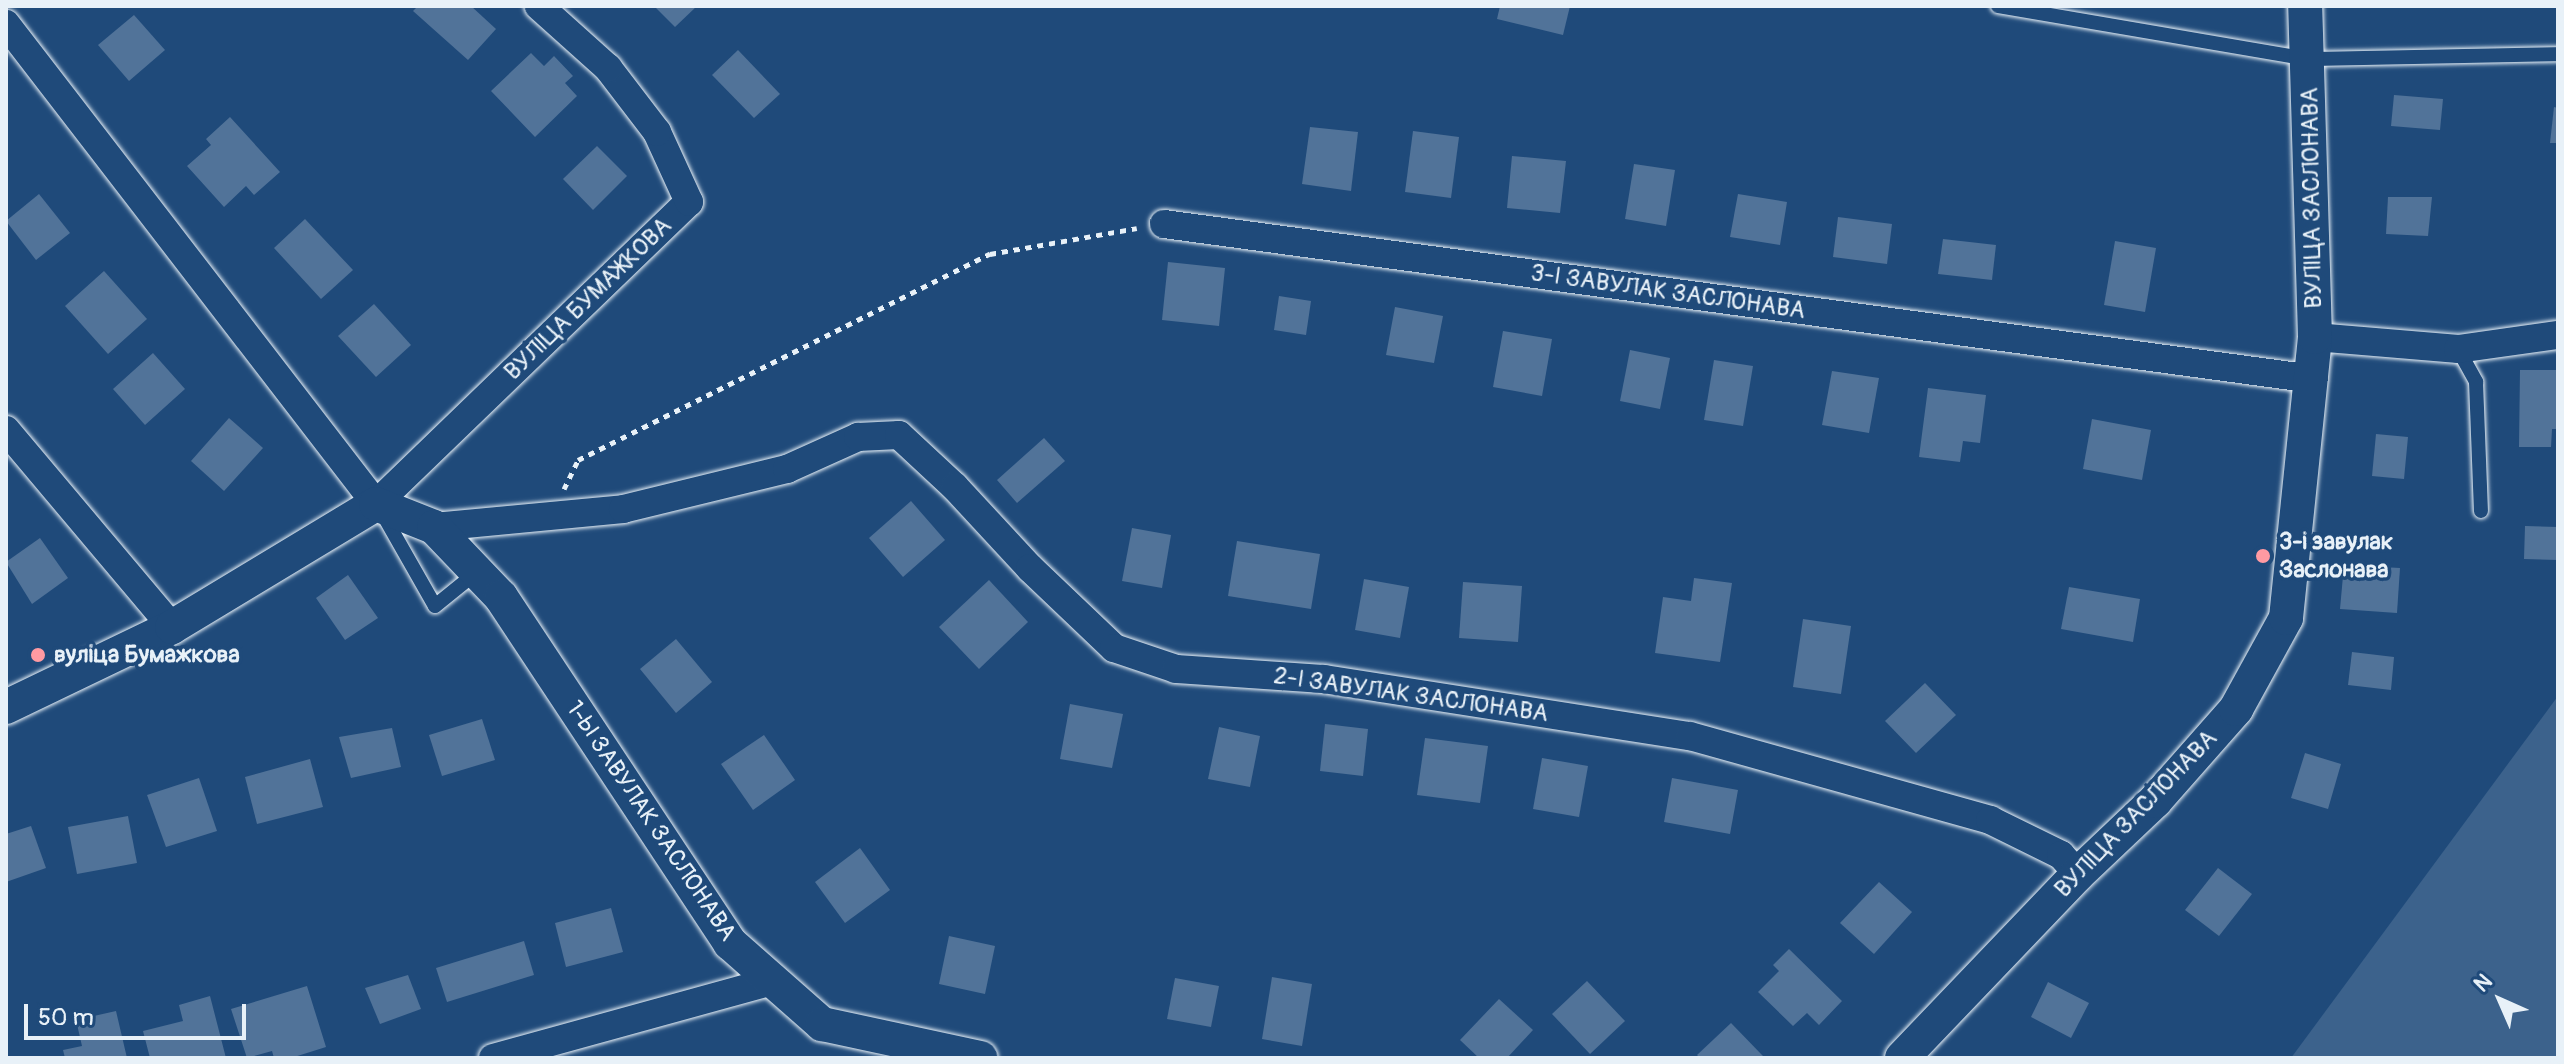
<!DOCTYPE html>
<meta charset="utf-8">
<style>
body{margin:0}
#map{position:relative;width:2564px;height:1064px;overflow:hidden;background:#1f4a7a;font-family:Pangolin,sans-serif}
div>[style]{position:absolute}
[style*='--x']{left:calc(var(--x)*1px);top:calc(var(--y)*1px);width:calc(var(--w)*1px);rotate:calc(var(--a)*1deg)}
.green>*{inset:0;background:#3c628c}
.building>*{inset:0;background:#517399}
.path>*{height:5px;margin-top:-2.5px;transform-origin:0;background:repeating-linear-gradient(90deg,#e8f1f8 0 6px,transparent 0 12px)}
.roads{filter:drop-shadow(0 0 2px #e8f1f8) drop-shadow(0 0 2px #e8f1f8)}
.service>*{height:14px;margin:-7px;padding:0 7px;transform-origin:7px;border-radius:7px;background:#1f4a7a}
.minor>*{height:28px;margin:-14px;padding:0 14px;transform-origin:14px;border-radius:14px;background:#1f4a7a}
.tertiary>*{height:34px;margin:-17px;padding:0 17px;transform-origin:17px;border-radius:17px;background:#1f4a7a}
.dots>*{width:22px;height:22px;translate:-50% -50%;box-sizing:border-box;border:4px solid #1f4a7a;border-radius:50%}
span{translate:-50% -50%;white-space:nowrap;text-align:center;line-height:1.15;-webkit-text-stroke:7px #1f4a7a;paint-order:stroke}
.street-label{font-size:24px;color:#e8f1f8}
.poi-label{font-size:24px;color:#e8f1f8;font-weight:700}
.left{translate:0 -50%;text-align:left}
.frame{position:absolute;inset:0;border:8px solid #e8f1f8;pointer-events:none}
.north{position:absolute;left:2460px;top:960px;width:80px;height:80px;-webkit-text-stroke:6px #1f4a7a;paint-order:stroke;rotate:315deg;font-size:22px;font-weight:700;line-height:32px;text-align:center;color:#e8f1f8}
.north::after{content:'';display:block;margin:auto;width:28px;height:36px;background:#e8f1f8;clip-path:polygon(50% 0,100% 100%,50% 72%,0 100%)}
.scale{position:absolute;left:24px;top:1004px;width:222px;height:36px;box-sizing:border-box;border:4px solid #e8f1f8;border-top:0;padding-left:10px;font-size:24px;line-height:28px;white-space:nowrap;color:#e8f1f8;-webkit-text-stroke:6px #1f4a7a;paint-order:stroke}
</style>
<div id="map">
<div class="green">
<i style="clip-path:polygon(2558px 696px,2558px 1058px,2291px 1058px)"></i>
</div>
<div class="building">
<i style="clip-path:polygon(418px 6px,471px 6px,496px 29px,468px 60px,413px 11px)"></i>
<i style="clip-path:polygon(654px 6px,697px 6px,675px 27px)"></i>
<i style="clip-path:polygon(1500px 6px,1570px 6px,1563px 35px,1497px 19px)"></i>
<i style="clip-path:polygon(134px 15px,165px 50px,129px 81px,98px 45px)"></i>
<i style="clip-path:polygon(738px 50px,780px 94px,754px 118px,712px 75px)"></i>
<i style="clip-path:polygon(531px 53px,544px 66px,554px 56px,573px 76px,565px 83px,577px 96px,535px 137px,491px 91px)"></i>
<i style="clip-path:polygon(2394px 95px,2443px 99px,2440px 130px,2391px 126px)"></i>
<i style="clip-path:polygon(2554px 107px,2558px 108px,2558px 143px,2550px 143px)"></i>
<i style="clip-path:polygon(230px 117px,280px 172px,254px 195px,246px 186px,224px 207px,187px 166px,211px 145px,206px 139px)"></i>
<i style="clip-path:polygon(1310px 127px,1358px 132px,1351px 191px,1302px 184px)"></i>
<i style="clip-path:polygon(1413px 131px,1459px 137px,1451px 198px,1405px 192px)"></i>
<i style="clip-path:polygon(597px 146px,627px 176px,593px 210px,563px 179px)"></i>
<i style="clip-path:polygon(1512px 156px,1566px 161px,1560px 213px,1507px 208px)"></i>
<i style="clip-path:polygon(1634px 164px,1675px 170px,1666px 226px,1625px 219px)"></i>
<i style="clip-path:polygon(39px 194px,70px 233px,36px 260px,6px 221px)"></i>
<i style="clip-path:polygon(1738px 194px,1787px 202px,1780px 245px,1730px 237px)"></i>
<i style="clip-path:polygon(2388px 197px,2432px 197px,2428px 236px,2386px 234px)"></i>
<i style="clip-path:polygon(1838px 217px,1892px 224px,1887px 264px,1833px 257px)"></i>
<i style="clip-path:polygon(305px 219px,353px 270px,321px 299px,274px 248px)"></i>
<i style="clip-path:polygon(1943px 239px,1996px 245px,1992px 280px,1938px 274px)"></i>
<i style="clip-path:polygon(2115px 241px,2156px 248px,2145px 312px,2104px 305px)"></i>
<i style="clip-path:polygon(1168px 262px,1225px 268px,1219px 326px,1162px 320px)"></i>
<i style="clip-path:polygon(104px 271px,147px 319px,108px 354px,65px 306px)"></i>
<i style="clip-path:polygon(1279px 296px,1311px 301px,1306px 335px,1274px 330px)"></i>
<i style="clip-path:polygon(374px 304px,411px 345px,376px 377px,338px 336px)"></i>
<i style="clip-path:polygon(1395px 307px,1443px 316px,1434px 363px,1386px 355px)"></i>
<i style="clip-path:polygon(1503px 331px,1552px 339px,1542px 396px,1493px 387px)"></i>
<i style="clip-path:polygon(1630px 350px,1670px 358px,1660px 409px,1620px 401px)"></i>
<i style="clip-path:polygon(153px 353px,185px 389px,145px 425px,113px 389px)"></i>
<i style="clip-path:polygon(1714px 360px,1753px 366px,1743px 426px,1704px 420px)"></i>
<i style="clip-path:polygon(2520px 370px,2558px 370px,2558px 429px,2552px 429px,2551px 447px,2519px 447px)"></i>
<i style="clip-path:polygon(1832px 371px,1879px 378px,1869px 433px,1822px 425px)"></i>
<i style="clip-path:polygon(1928px 388px,1986px 395px,1980px 443px,1963px 441px,1960px 462px,1919px 457px)"></i>
<i style="clip-path:polygon(229px 418px,263px 448px,224px 491px,191px 461px)"></i>
<i style="clip-path:polygon(2092px 419px,2151px 430px,2142px 480px,2083px 469px)"></i>
<i style="clip-path:polygon(2376px 434px,2408px 437px,2404px 479px,2372px 476px)"></i>
<i style="clip-path:polygon(1044px 438px,1065px 461px,1017px 503px,997px 480px)"></i>
<i style="clip-path:polygon(911px 501px,945px 540px,903px 577px,869px 538px)"></i>
<i style="clip-path:polygon(2525px 526px,2558px 527px,2558px 560px,2524px 559px)"></i>
<i style="clip-path:polygon(1132px 528px,1171px 535px,1162px 588px,1122px 581px)"></i>
<i style="clip-path:polygon(40px 538px,68px 578px,32px 604px,6px 562px)"></i>
<i style="clip-path:polygon(1237px 541px,1320px 554px,1311px 609px,1228px 596px)"></i>
<i style="clip-path:polygon(2344px 565px,2400px 568px,2397px 613px,2340px 609px)"></i>
<i style="clip-path:polygon(348px 575px,378px 618px,345px 640px,316px 598px)"></i>
<i style="clip-path:polygon(1694px 578px,1732px 583px,1720px 662px,1655px 653px,1663px 597px,1691px 601px)"></i>
<i style="clip-path:polygon(1364px 579px,1409px 587px,1400px 638px,1355px 630px)"></i>
<i style="clip-path:polygon(989px 580px,1028px 622px,979px 669px,939px 627px)"></i>
<i style="clip-path:polygon(1463px 582px,1522px 586px,1518px 642px,1459px 638px)"></i>
<i style="clip-path:polygon(2069px 587px,2140px 599px,2133px 642px,2061px 629px)"></i>
<i style="clip-path:polygon(1803px 619px,1851px 626px,1841px 694px,1793px 687px)"></i>
<i style="clip-path:polygon(676px 639px,712px 682px,676px 713px,640px 669px)"></i>
<i style="clip-path:polygon(2352px 652px,2394px 657px,2391px 690px,2348px 685px)"></i>
<i style="clip-path:polygon(1925px 683px,1956px 715px,1916px 753px,1885px 721px)"></i>
<i style="clip-path:polygon(1070px 704px,1123px 714px,1112px 768px,1060px 759px)"></i>
<i style="clip-path:polygon(482px 719px,495px 760px,442px 776px,429px 735px)"></i>
<i style="clip-path:polygon(1325px 724px,1368px 729px,1363px 776px,1320px 771px)"></i>
<i style="clip-path:polygon(1219px 727px,1260px 736px,1250px 787px,1208px 779px)"></i>
<i style="clip-path:polygon(392px 728px,401px 767px,351px 778px,339px 737px)"></i>
<i style="clip-path:polygon(764px 735px,795px 780px,753px 810px,721px 764px)"></i>
<i style="clip-path:polygon(1425px 738px,1488px 746px,1480px 803px,1417px 795px)"></i>
<i style="clip-path:polygon(2305px 753px,2341px 764px,2328px 809px,2291px 798px)"></i>
<i style="clip-path:polygon(1542px 758px,1588px 766px,1579px 817px,1533px 809px)"></i>
<i style="clip-path:polygon(310px 759px,323px 807px,257px 824px,245px 777px)"></i>
<i style="clip-path:polygon(199px 778px,217px 831px,166px 847px,147px 795px)"></i>
<i style="clip-path:polygon(1672px 778px,1738px 790px,1730px 834px,1664px 822px)"></i>
<i style="clip-path:polygon(128px 816px,137px 863px,77px 874px,68px 827px)"></i>
<i style="clip-path:polygon(31px 826px,46px 868px,6px 882px,6px 834px)"></i>
<i style="clip-path:polygon(860px 848px,890px 890px,845px 923px,815px 882px)"></i>
<i style="clip-path:polygon(2218px 868px,2252px 894px,2219px 936px,2185px 910px)"></i>
<i style="clip-path:polygon(1879px 882px,1912px 912px,1874px 954px,1840px 923px)"></i>
<i style="clip-path:polygon(611px 908px,623px 952px,566px 967px,555px 923px)"></i>
<i style="clip-path:polygon(949px 936px,995px 946px,985px 994px,939px 984px)"></i>
<i style="clip-path:polygon(524px 941px,534px 975px,447px 1002px,436px 968px)"></i>
<i style="clip-path:polygon(1789px 949px,1842px 1001px,1819px 1025px,1807px 1013px,1793px 1026px,1758px 992px,1779px 971px,1773px 965px)"></i>
<i style="clip-path:polygon(408px 975px,421px 1009px,380px 1024px,365px 988px)"></i>
<i style="clip-path:polygon(1272px 977px,1312px 984px,1302px 1046px,1262px 1039px)"></i>
<i style="clip-path:polygon(1175px 978px,1219px 986px,1211px 1027px,1167px 1019px)"></i>
<i style="clip-path:polygon(1587px 981px,1625px 1021px,1590px 1054px,1552px 1014px)"></i>
<i style="clip-path:polygon(2048px 982px,2089px 1003px,2071px 1038px,2031px 1017px)"></i>
<i style="clip-path:polygon(307px 986px,326px 1047px,291px 1058px,274px 1058px,272px 1051px,247px 1058px,231px 1009px)"></i>
<i style="clip-path:polygon(210px 996px,226px 1058px,150px 1058px,143px 1031px,183px 1021px,179px 1005px)"></i>
<i style="clip-path:polygon(1499px 999px,1533px 1030px,1507px 1058px,1479px 1058px,1460px 1040px)"></i>
<i style="clip-path:polygon(116px 1011px,127px 1058px,65px 1058px,63px 1050px,82px 1046px,76px 1020px)"></i>
<i style="clip-path:polygon(1731px 1023px,1763px 1056px,1700px 1058px,1697px 1055px)"></i>
</div>
<div class="path">
<i style="--x:564;--y:489;--w:32;--a:-64"></i>
<i style="--x:578;--y:460;--w:461;--a:-26.6"></i>
<i style="--x:990;--y:254;--w:149;--a:-10"></i>
</div>
<div class="roads">
<div class="service">
<i style="--x:1998;--y:6;--w:314;--a:9.7"></i>
<i style="--x:2308;--y:59;--w:250;--a:-1.1"></i>
<i style="--x:2458;--y:349;--w:38;--a:61"></i>
<i style="--x:2476;--y:382;--w:129;--a:87.8"></i>
<i style="--x:381;--y:511;--w:109;--a:60.4"></i>
<i style="--x:435;--y:606;--w:54;--a:-39"></i>
</div>
<div class="minor">
<i style="--x:6;--y:24;--w:606;--a:52.37"></i>
<i style="--x:376;--y:504;--w:435;--a:-44"></i>
<i style="--x:689;--y:202;--w:77;--a:-114.6"></i>
<i style="--x:657;--y:132;--w:81;--a:-127.4"></i>
<i style="--x:608;--y:68;--w:93;--a:-138.1"></i>
<i style="--x:1164;--y:224;--w:1160;--a:7.68"></i>
<i style="--x:2315;--y:337;--w:144;--a:4.8"></i>
<i style="--x:2458;--y:349;--w:101;--a:-8"></i>
<i style="--x:6;--y:430;--w:258;--a:49.9"></i>
<i style="--x:434;--y:527;--w:190;--a:-5.4"></i>
<i style="--x:623;--y:509;--w:169;--a:-13.7"></i>
<i style="--x:787;--y:469;--w:78;--a:-24.3"></i>
<i style="--x:858;--y:437;--w:41;--a:-2.8"></i>
<i style="--x:899;--y:435;--w:76;--a:42.9"></i>
<i style="--x:955;--y:487;--w:110;--a:47.2"></i>
<i style="--x:1030;--y:568;--w:116;--a:43.6"></i>
<i style="--x:1114;--y:648;--w:65;--a:18.7"></i>
<i style="--x:1176;--y:669;--w:148;--a:3.9"></i>
<i style="--x:1324;--y:679;--w:370;--a:8.9"></i>
<i style="--x:1690;--y:736;--w:312;--a:15.6"></i>
<i style="--x:1990;--y:820;--w:79;--a:26.2"></i>
<i style="--x:2061;--y:855;--w:25;--a:48"></i>
<i style="--x:493;--y:1058;--w:290;--a:-15.4"></i>
</div>
<div class="tertiary">
<i style="--x:6;--y:707;--w:184;--a:-25.7"></i>
<i style="--x:172;--y:627;--w:238;--a:-31.1"></i>
<i style="--x:376;--y:504;--w:62;--a:21.6"></i>
<i style="--x:434;--y:527;--w:97;--a:46.3"></i>
<i style="--x:501;--y:597;--w:415;--a:56.5"></i>
<i style="--x:730;--y:943;--w:123;--a:41.4"></i>
<i style="--x:822;--y:1024;--w:162;--a:12.1"></i>
<i style="--x:1902;--y:1058;--w:255;--a:-46.3"></i>
<i style="--x:2078;--y:874;--w:106;--a:-43.5"></i>
<i style="--x:2155;--y:801;--w:123;--a:-48.6"></i>
<i style="--x:2236;--y:709;--w:104;--a:-61.2"></i>
<i style="--x:2286;--y:618;--w:282;--a:-84.1"></i>
<i style="--x:2315;--y:337;--w:331;--a:-91.7"></i>
</div>
</div>
<div class="dots">
<i style="left:2263px;top:556px;background:#ff9aa2"></i>
<i style="left:38px;top:655px;background:#ff9aa2"></i>
</div>
<div class="street-label">
<span style="left:2312px;top:198px;rotate:-91deg">ВУЛІЦА ЗАСЛОНАВА</span>
<span style="left:1668px;top:292px;rotate:8deg">3-І ЗАВУЛАК ЗАСЛОНАВА</span>
<span style="left:588px;top:299px;rotate:-44deg">ВУЛІЦА БУМАЖКОВА</span>
<span style="left:1411px;top:695px;rotate:8deg">2-І ЗАВУЛАК ЗАСЛОНАВА</span>
<span style="left:2136px;top:814px;rotate:-46deg">ВУЛІЦА ЗАСЛОНАВА</span>
<span style="left:651px;top:821px;rotate:56deg">1-Ы ЗАВУЛАК ЗАСЛОНАВА</span>
</div>
<div class="poi-label">
<span class="left" style="left:2279px;top:556px">3-і завулак<br>Заслонава</span>
<span class="left" style="left:54px;top:655px">вуліца Бумажкова</span>
</div>
<div class="frame"></div>
<div class="north">N</div>
<div class="scale">50 m</div>
</div>
